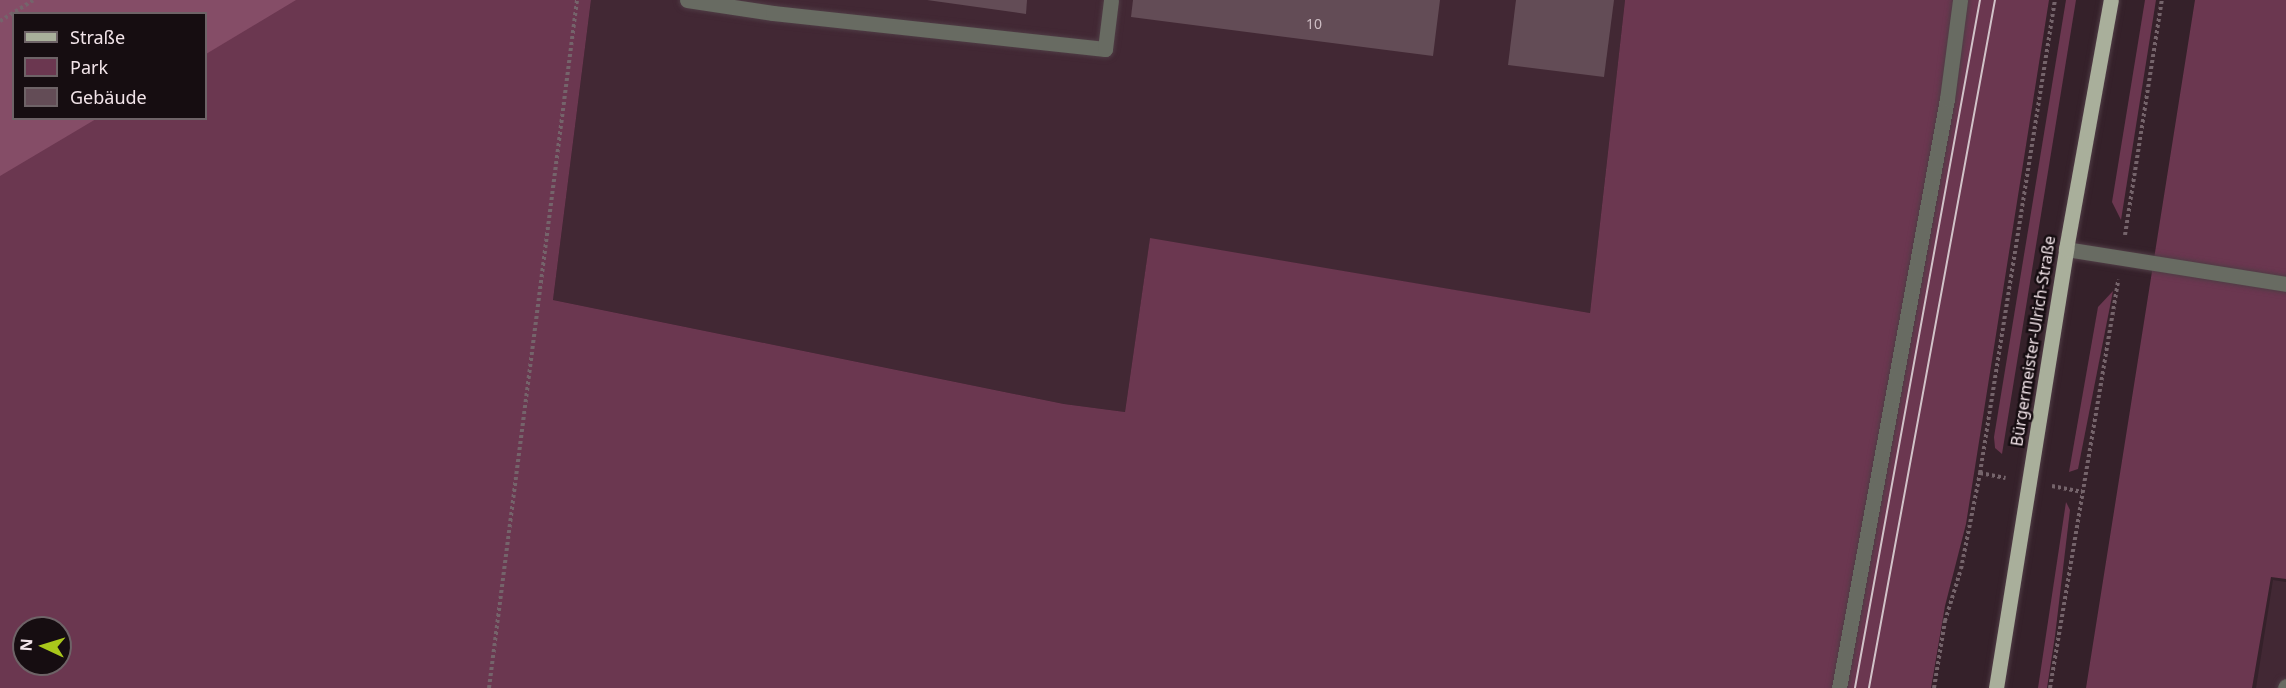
<!DOCTYPE html>
<meta charset="utf-8">
<style>
body{margin:0}
#map{position:relative;width:2286px;height:688px;overflow:hidden;background:#35212a;font-family:"Noto Sans",sans-serif}
div>[style]{position:absolute}
[style*='--x']{left:calc(var(--x)*1px);top:calc(var(--y)*1px);width:calc(var(--w)*1px);rotate:calc(var(--a)*1deg)}
.built>*{inset:0;background:#422834}
.green>*{inset:0;background:#6b3750}
.forest>*{inset:0;background:#854d67}
.building>*{inset:0;background:#634c56}
.path>*{height:4px;margin-top:-2px;transform-origin:0;background:repeating-linear-gradient(90deg,#75646b 0 3px,transparent 0 6px)}
.roads{filter:drop-shadow(0 0 2px #4f3c45) drop-shadow(0 0 2px #4f3c45)}
.minor>*{height:15px;margin:-7.5px;padding:0 7.5px;transform-origin:7.5px;border-radius:7.5px;background:#686b62}
.major>*{height:15px;margin:-7.5px;padding:0 7.5px;transform-origin:7.5px;border-radius:7.5px;background:#a9af9b}
.tram>*{height:1.5px;margin:-0.75px;padding:0 0.75px;transform-origin:0.75px;border-radius:0.75px;background:#d2c3c9}
span{translate:-50% -50%;white-space:nowrap;text-align:center;line-height:1.15;-webkit-text-stroke:5px #160d11;paint-order:stroke}
.number-label{font-size:14px;color:#cebec4}
.number-label span{-webkit-text-stroke-width:0}
.street-label{font-size:16px;color:#f2e4e9}
.legend{position:absolute;left:12px;top:12px;width:195px;height:108px;box-sizing:border-box;background:#160d11;border:2px solid #6e6367;margin:0;padding:8px 10px;list-style:none;font-size:18px;color:#f2e4e9}
.legend li{display:flex;align-items:center;gap:12px;height:30px}
.legend b{width:30px;border:2px solid #6e6367}
.north{position:absolute;left:12px;top:616px;width:60px;height:60px;box-sizing:border-box;background:#160d11;border:2px solid #6e6367;border-radius:50%;rotate:274deg;font-size:16px;font-weight:700;line-height:24px;text-align:center;color:#f2e4e9}
.north::after{content:'';display:block;margin:auto;width:21px;height:27px;background:#a9c71b;clip-path:polygon(50% 0,100% 100%,50% 72%,0 100%)}
</style>
<div id="map">
<div class="built">
<i style="clip-path:polygon(591px 0,1625px 0,1590px 313px,1150px 239px,1125px 412px,1064px 404px,553px 300px)"></i>
<i style="clip-path:polygon(2273px 580px,2286px 582px,2286px 688px,2256px 688px)"></i>
</div>
<div class="green">
<i style="clip-path:polygon(evenodd,0 0,591px 0,553px 300px,1064px 404px,1125px 412px,1150px 238px,1590px 313px,1625px 0,2049px 0,1966px 524px,1945px 606px,1931px 688px,0 688px,0 0,14px 14px,206px 14px,206px 118px,14px 118px,14px 14px,0 0,24px 628px,60px 628px,60px 664px,24px 664px,24px 628px)"></i>
<i style="clip-path:polygon(2066px 0,2076px 0,2002px 454px,1995px 448px,1994px 437px)"></i>
<i style="clip-path:polygon(2145px 0,2156px 0,2121px 220px,2112px 202px)"></i>
<i style="clip-path:polygon(2195px 0,2286px 0,2286px 579px,2271px 577px,2252px 688px,2086px 688px)"></i>
<i style="clip-path:polygon(2113px 291px,2078px 469px,2069px 472px,2098px 307px)"></i>
<i style="clip-path:polygon(2066px 502px,2070px 510px,2055px 636px,2047px 688px,2038px 688px)"></i>
</div>
<div class="forest">
<i style="clip-path:polygon(0 0,296px 0,206px 54px,206px 14px,14px 14px,14px 118px,96px 119px,0 176px)"></i>
</div>
<div class="building">
<i style="clip-path:polygon(927px 0,1027px 0,1026px 14px)"></i>
<i style="clip-path:polygon(1133px 0,1440px 0,1433px 56px,1131px 17px)"></i>
<i style="clip-path:polygon(1516px 0,1614px 0,1604px 77px,1508px 65px)"></i>
</div>
<div class="path">
<i style="--x:0;--y:21;--w:39;--a:-32"></i>
<i style="--x:2125;--y:235;--w:238;--a:-81.1"></i>
<i style="--x:1980;--y:473;--w:26;--a:11"></i>
<i style="--x:2052;--y:486;--w:31;--a:11"></i>
<i style="--x:489;--y:688;--w:694;--a:-82.71"></i>
<i style="--x:1934;--y:688;--w:68;--a:-80.7"></i>
<i style="--x:1945;--y:621;--w:54;--a:-72.9"></i>
<i style="--x:1961;--y:569;--w:98;--a:-78.8"></i>
<i style="--x:1980;--y:473;--w:479;--a:-81"></i>
<i style="--x:2050;--y:688;--w:414;--a:-80.5"></i>
</div>
<div class="roads">
<div class="minor">
<i style="--x:687;--y:0;--w:87;--a:8.6"></i>
<i style="--x:773;--y:13;--w:334;--a:6.2"></i>
<i style="--x:1105;--y:49;--w:49;--a:-83"></i>
<i style="--x:2066;--y:249;--w:223;--a:9"></i>
<i style="--x:1839;--y:688;--w:599;--a:-79.61"></i>
<i style="--x:1947;--y:99;--w:100;--a:-82.5"></i>
<i style="--x:2285;--y:688;--w:2;--a:-63"></i>
</div>
<div class="major">
<i style="--x:1996;--y:688;--w:445;--a:-80.9"></i>
<i style="--x:2066;--y:249;--w:253;--a:-79.8"></i>
</div>
</div>
<div class="tram">
<i style="--x:1855;--y:688;--w:699;--a:-79.7"></i>
<i style="--x:1869;--y:688;--w:699;--a:-79.62"></i>
</div>
<div class="number-label">
<span style="left:1314px;top:24px">10</span>
</div>
<div class="street-label">
<span style="left:2033px;top:341px;rotate:-81deg">Bürgermeister-Ulrich-Straße</span>
</div>
<ul class="legend">
<li><b style="height:8px;background:#a9af9b"></b>Straße</li>
<li><b style="height:16px;background:#6b3750"></b>Park</li>
<li><b style="height:16px;background:#634c56"></b>Gebäude</li>
</ul>
<div class="north">N</div>
</div>
